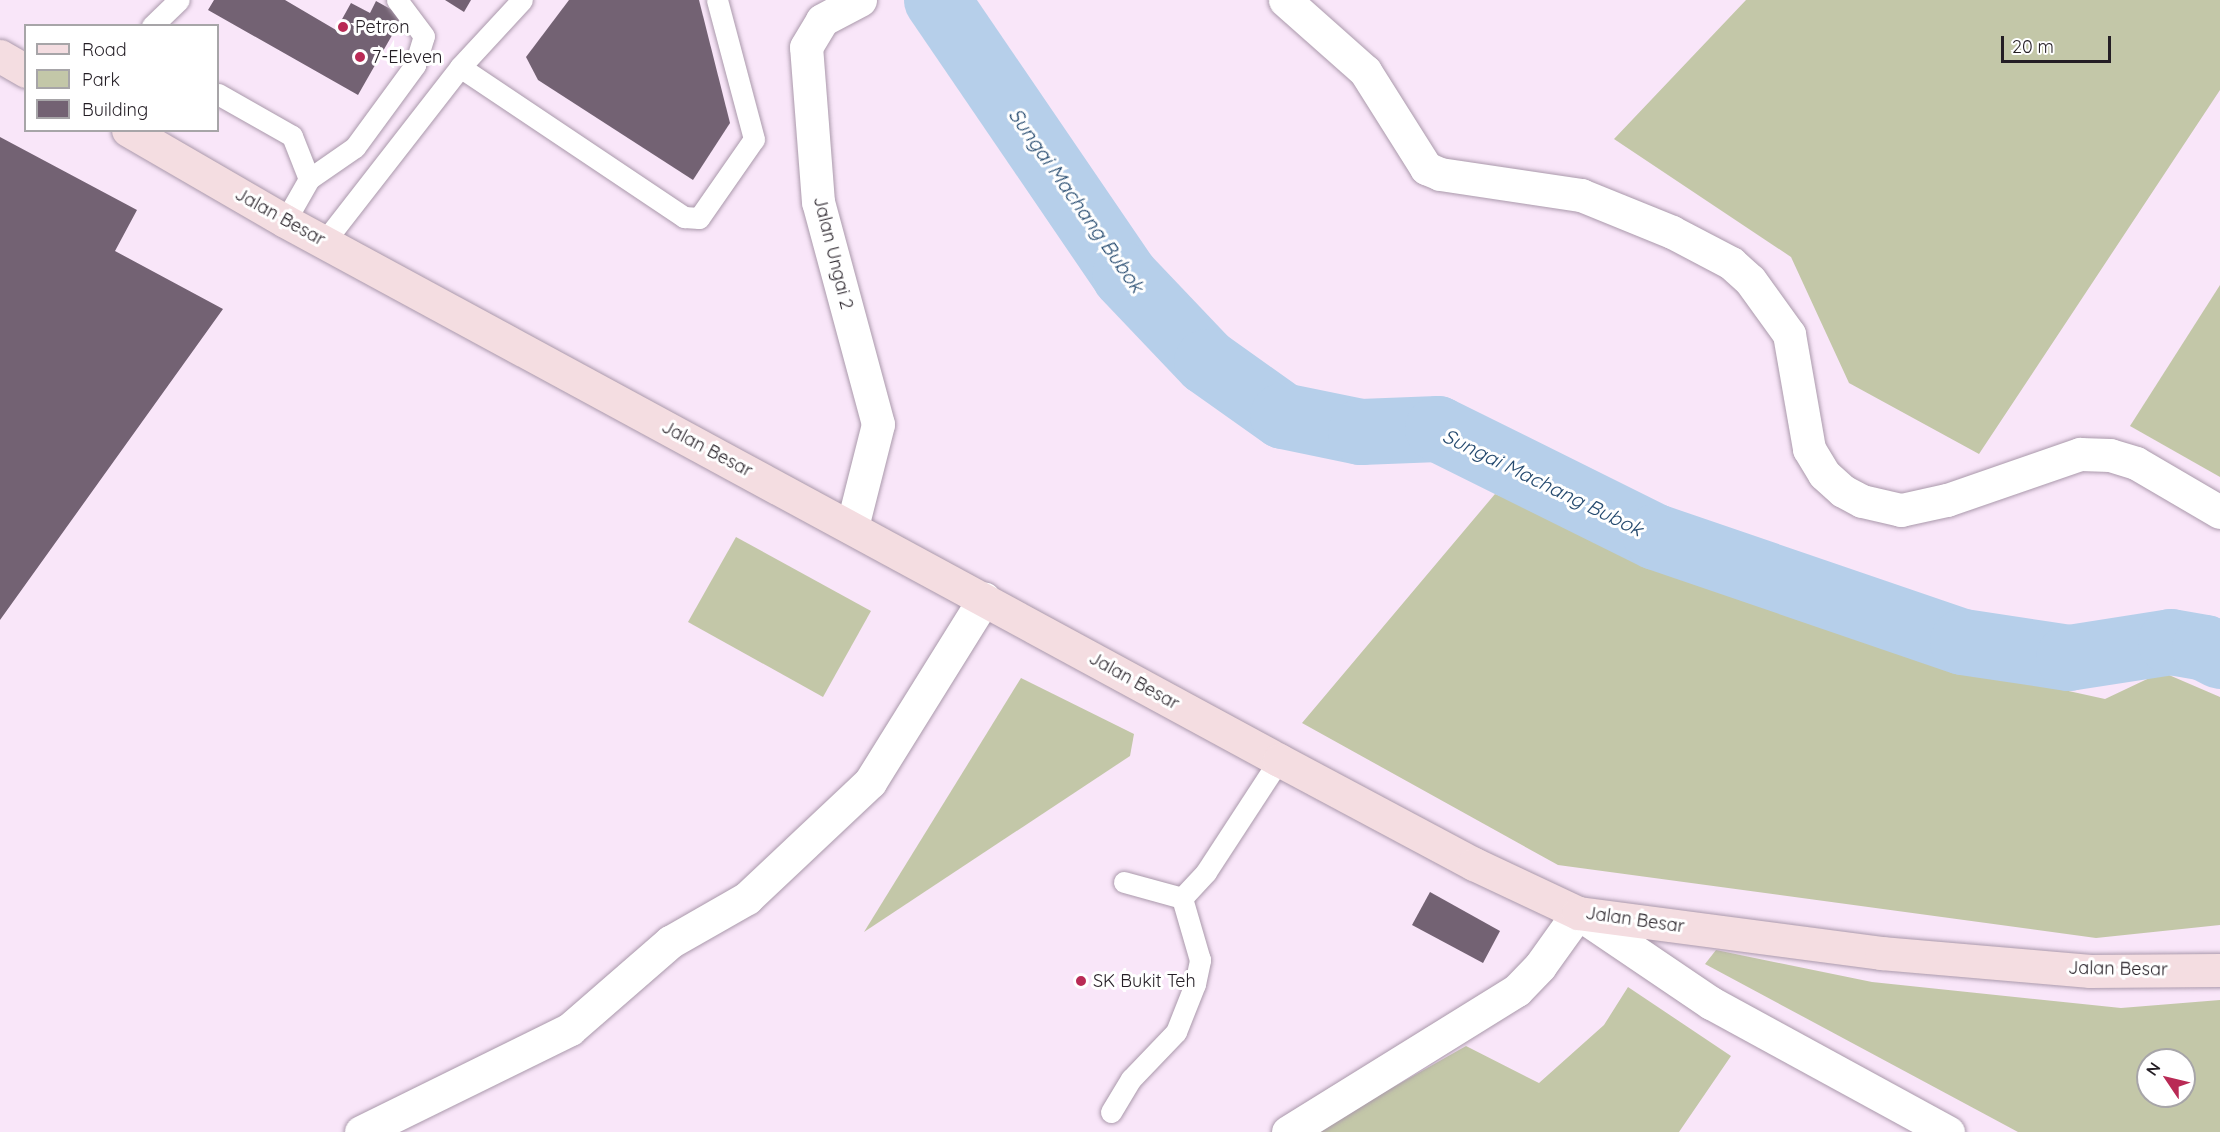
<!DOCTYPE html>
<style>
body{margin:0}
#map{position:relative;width:2220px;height:1132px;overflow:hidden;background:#f9e6f9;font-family:Quicksand,sans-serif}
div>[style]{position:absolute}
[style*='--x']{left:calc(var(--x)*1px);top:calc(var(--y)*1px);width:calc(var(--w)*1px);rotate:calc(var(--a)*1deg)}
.green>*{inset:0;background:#c3c7a8}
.river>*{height:66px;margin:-33px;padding:0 33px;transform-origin:33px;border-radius:33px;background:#b6cfea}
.building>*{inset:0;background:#736273}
.roads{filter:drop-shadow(0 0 2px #aa99ab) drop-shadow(0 0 2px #aa99ab)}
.service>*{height:21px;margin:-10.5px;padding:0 10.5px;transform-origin:10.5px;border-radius:10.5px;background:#fff}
.minor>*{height:33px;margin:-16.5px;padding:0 16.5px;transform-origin:16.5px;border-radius:16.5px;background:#fff}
.secondary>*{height:33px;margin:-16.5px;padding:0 16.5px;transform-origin:16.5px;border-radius:16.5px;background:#f4dde1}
.dots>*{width:16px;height:16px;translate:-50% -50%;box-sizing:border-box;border:3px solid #fff;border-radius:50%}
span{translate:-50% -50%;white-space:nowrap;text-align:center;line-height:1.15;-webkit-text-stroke:6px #fff;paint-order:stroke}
.poi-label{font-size:18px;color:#241e25}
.left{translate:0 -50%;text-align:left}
.street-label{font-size:18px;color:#241e25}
.water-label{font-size:20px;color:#254a6f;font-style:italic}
.legend{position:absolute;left:24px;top:24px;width:195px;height:108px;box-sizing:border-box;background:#fff;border:2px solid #a7a5a8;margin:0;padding:8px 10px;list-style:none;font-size:18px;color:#241e25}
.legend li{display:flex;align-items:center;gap:12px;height:30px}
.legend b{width:30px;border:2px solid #a7a5a8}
.north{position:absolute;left:2136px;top:1048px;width:60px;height:60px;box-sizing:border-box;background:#fff;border:2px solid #a7a5a8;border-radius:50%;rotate:305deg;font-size:16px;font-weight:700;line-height:24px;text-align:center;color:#241e25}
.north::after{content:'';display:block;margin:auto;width:21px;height:27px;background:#b92a55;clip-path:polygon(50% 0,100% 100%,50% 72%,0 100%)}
.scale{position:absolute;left:2001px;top:36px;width:110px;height:27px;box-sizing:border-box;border:3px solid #241e25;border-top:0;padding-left:8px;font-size:18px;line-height:21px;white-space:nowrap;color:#241e25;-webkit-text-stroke:4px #fff;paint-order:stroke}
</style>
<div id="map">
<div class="green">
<i style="clip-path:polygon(1746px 0,2220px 0,2220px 90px,1979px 454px,1849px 383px,1791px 257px,1614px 139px)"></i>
<i style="clip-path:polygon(2220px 285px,2220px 477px,2130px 426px)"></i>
<i style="clip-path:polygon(1495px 494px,1946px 664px,2105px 699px,2162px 672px,2220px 697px,2220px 925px,2096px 938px,1558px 865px,1302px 723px)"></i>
<i style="clip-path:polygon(736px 537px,871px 611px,823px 697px,688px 622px)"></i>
<i style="clip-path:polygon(1021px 678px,1134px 734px,1130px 756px,864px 932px)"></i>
<i style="clip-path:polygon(evenodd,1716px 950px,1872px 982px,2121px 1008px,2220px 1000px,2220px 1132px,2018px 1132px,1705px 964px,1716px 950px,2148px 1060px,2184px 1060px,2184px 1096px,2148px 1096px,2148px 1060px)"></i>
<i style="clip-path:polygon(1628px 987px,1731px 1056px,1679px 1132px,1314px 1132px,1466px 1046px,1539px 1083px,1604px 1025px)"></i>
</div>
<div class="river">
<i style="--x:937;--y:0;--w:334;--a:55.7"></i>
<i style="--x:1125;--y:276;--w:119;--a:46.4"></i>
<i style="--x:1207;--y:362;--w:93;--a:35.4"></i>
<i style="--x:1283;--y:416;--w:80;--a:11.6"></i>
<i style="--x:1361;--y:432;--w:77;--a:-2.2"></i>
<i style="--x:1438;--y:429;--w:243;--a:26.4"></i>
<i style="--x:1656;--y:537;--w:324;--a:18.9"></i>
<i style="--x:1963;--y:642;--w:107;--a:8.6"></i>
<i style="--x:2069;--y:658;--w:103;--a:-8.9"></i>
<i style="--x:2171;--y:642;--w:35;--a:10"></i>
<i style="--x:2205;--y:648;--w:17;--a:28"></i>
</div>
<div class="building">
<i style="clip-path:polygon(214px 0,285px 0,336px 30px,351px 3px,370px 13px,376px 1px,403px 16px,358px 95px,208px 10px)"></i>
<i style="clip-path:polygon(445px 0,471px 0,464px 12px)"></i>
<i style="clip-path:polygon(569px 0,699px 0,730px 123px,693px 180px,538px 80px,526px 57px)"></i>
<i style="clip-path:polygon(0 137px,137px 210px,115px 251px,223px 309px,0 620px)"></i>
<i style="clip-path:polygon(1430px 892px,1500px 931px,1483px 963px,1412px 925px)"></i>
</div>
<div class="roads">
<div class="service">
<i style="--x:152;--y:26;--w:37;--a:-44"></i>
<i style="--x:460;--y:67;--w:270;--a:33.8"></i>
<i style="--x:684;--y:217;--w:15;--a:4"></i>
<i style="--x:699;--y:218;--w:96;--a:-55.2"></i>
<i style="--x:754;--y:139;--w:144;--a:-104.9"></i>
<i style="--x:218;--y:94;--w:85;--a:29.6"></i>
<i style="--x:292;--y:136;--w:46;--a:68.4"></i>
<i style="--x:309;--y:179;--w:48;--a:119.7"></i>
<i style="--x:309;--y:179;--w:56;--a:-34.8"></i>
<i style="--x:355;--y:147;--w:102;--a:-53.8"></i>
<i style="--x:415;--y:65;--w:30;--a:-73"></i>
<i style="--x:424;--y:36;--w:45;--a:-126.9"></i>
<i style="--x:324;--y:242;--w:222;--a:-52.1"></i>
<i style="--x:460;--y:67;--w:91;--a:-47.2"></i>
<i style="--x:1124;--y:882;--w:60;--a:15.4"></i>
<i style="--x:1182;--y:898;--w:35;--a:-47"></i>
<i style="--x:1206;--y:872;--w:134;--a:-56.9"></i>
<i style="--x:1111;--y:1112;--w:39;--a:-59"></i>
<i style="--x:1131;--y:1079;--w:65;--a:-46.2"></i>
<i style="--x:1176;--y:1032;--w:52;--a:-68.4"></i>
<i style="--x:1195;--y:984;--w:25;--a:-78"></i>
<i style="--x:1200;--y:960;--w:65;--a:-106.2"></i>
</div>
<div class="minor">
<i style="--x:1285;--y:0;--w:107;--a:41.6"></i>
<i style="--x:1365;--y:71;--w:115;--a:57.8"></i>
<i style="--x:1426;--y:168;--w:15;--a:23"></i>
<i style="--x:1440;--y:174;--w:143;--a:8.5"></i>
<i style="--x:1581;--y:195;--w:98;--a:22.1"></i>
<i style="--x:1672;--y:232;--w:67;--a:27.7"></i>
<i style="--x:1731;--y:263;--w:25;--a:42"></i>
<i style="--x:1750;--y:280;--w:67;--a:54.2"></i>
<i style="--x:1789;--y:334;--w:117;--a:80.1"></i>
<i style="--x:1809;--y:449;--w:29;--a:59"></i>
<i style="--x:1824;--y:474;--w:25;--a:42"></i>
<i style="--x:1843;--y:491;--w:21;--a:28"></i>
<i style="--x:1862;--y:501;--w:40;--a:13"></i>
<i style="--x:1901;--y:510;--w:47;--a:-12.3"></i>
<i style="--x:1947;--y:500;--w:141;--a:-19.1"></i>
<i style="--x:2080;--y:454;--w:30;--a:2"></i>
<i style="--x:2110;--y:455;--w:27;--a:17"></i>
<i style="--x:2136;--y:463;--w:97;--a:30.3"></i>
<i style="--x:852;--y:527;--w:106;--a:-75.8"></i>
<i style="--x:878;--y:424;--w:230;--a:-105.1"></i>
<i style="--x:818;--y:202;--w:155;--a:-94.4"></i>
<i style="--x:806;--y:47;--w:31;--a:-59"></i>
<i style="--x:822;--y:20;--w:43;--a:-27.8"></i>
<i style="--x:361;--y:1132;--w:233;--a:-26.2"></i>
<i style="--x:570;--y:1029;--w:133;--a:-41"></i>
<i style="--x:670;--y:942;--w:89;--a:-29.7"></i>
<i style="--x:747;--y:898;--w:169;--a:-43.3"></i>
<i style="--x:870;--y:782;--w:216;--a:-58.1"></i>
<i style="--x:1288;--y:1132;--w:269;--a:-31.8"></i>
<i style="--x:1517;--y:990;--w:33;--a:-46"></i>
<i style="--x:1540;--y:966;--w:65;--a:-54.4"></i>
<i style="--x:1578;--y:913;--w:161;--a:34.1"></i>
<i style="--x:1711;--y:1003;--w:270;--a:28.6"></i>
</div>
<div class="secondary">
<i style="--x:0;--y:56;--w:30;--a:30"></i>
<i style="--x:128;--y:130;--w:181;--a:30.1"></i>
<i style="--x:285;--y:221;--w:1131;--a:28.47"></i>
<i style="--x:1279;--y:760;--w:221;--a:28.1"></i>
<i style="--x:1474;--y:864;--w:115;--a:25.2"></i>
<i style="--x:1578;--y:913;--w:306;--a:7.5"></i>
<i style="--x:1881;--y:953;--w:210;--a:4.9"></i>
<i style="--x:2090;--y:971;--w:130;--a:-0.4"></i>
</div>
</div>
<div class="dots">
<i style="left:343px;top:27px;background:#b92a55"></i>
<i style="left:360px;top:57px;background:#b92a55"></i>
<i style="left:1081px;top:981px;background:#b92a55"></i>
</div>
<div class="poi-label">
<span class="left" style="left:355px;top:27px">Petron</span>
<span class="left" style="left:372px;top:57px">7-Eleven</span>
<span class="left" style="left:1093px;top:981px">SK Bukit Teh</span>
</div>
<div class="street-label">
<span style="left:280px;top:217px;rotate:29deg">Jalan Besar</span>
<span style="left:833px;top:253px;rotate:76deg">Jalan Ungai 2</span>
<span style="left:707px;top:449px;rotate:28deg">Jalan Besar</span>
<span style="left:1134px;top:681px;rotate:29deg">Jalan Besar</span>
<span style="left:1635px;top:920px;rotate:8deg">Jalan Besar</span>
<span style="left:2118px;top:969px;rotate:1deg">Jalan Besar</span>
</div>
<div class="water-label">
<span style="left:1077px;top:200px;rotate:55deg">Sungai Machang Bubok</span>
<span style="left:1543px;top:482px;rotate:26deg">Sungai Machang Bubok</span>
</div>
<ul class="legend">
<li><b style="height:8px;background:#f4dde1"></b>Road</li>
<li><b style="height:16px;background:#c3c7a8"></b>Park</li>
<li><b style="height:16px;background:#736273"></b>Building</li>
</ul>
<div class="north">N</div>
<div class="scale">20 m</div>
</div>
